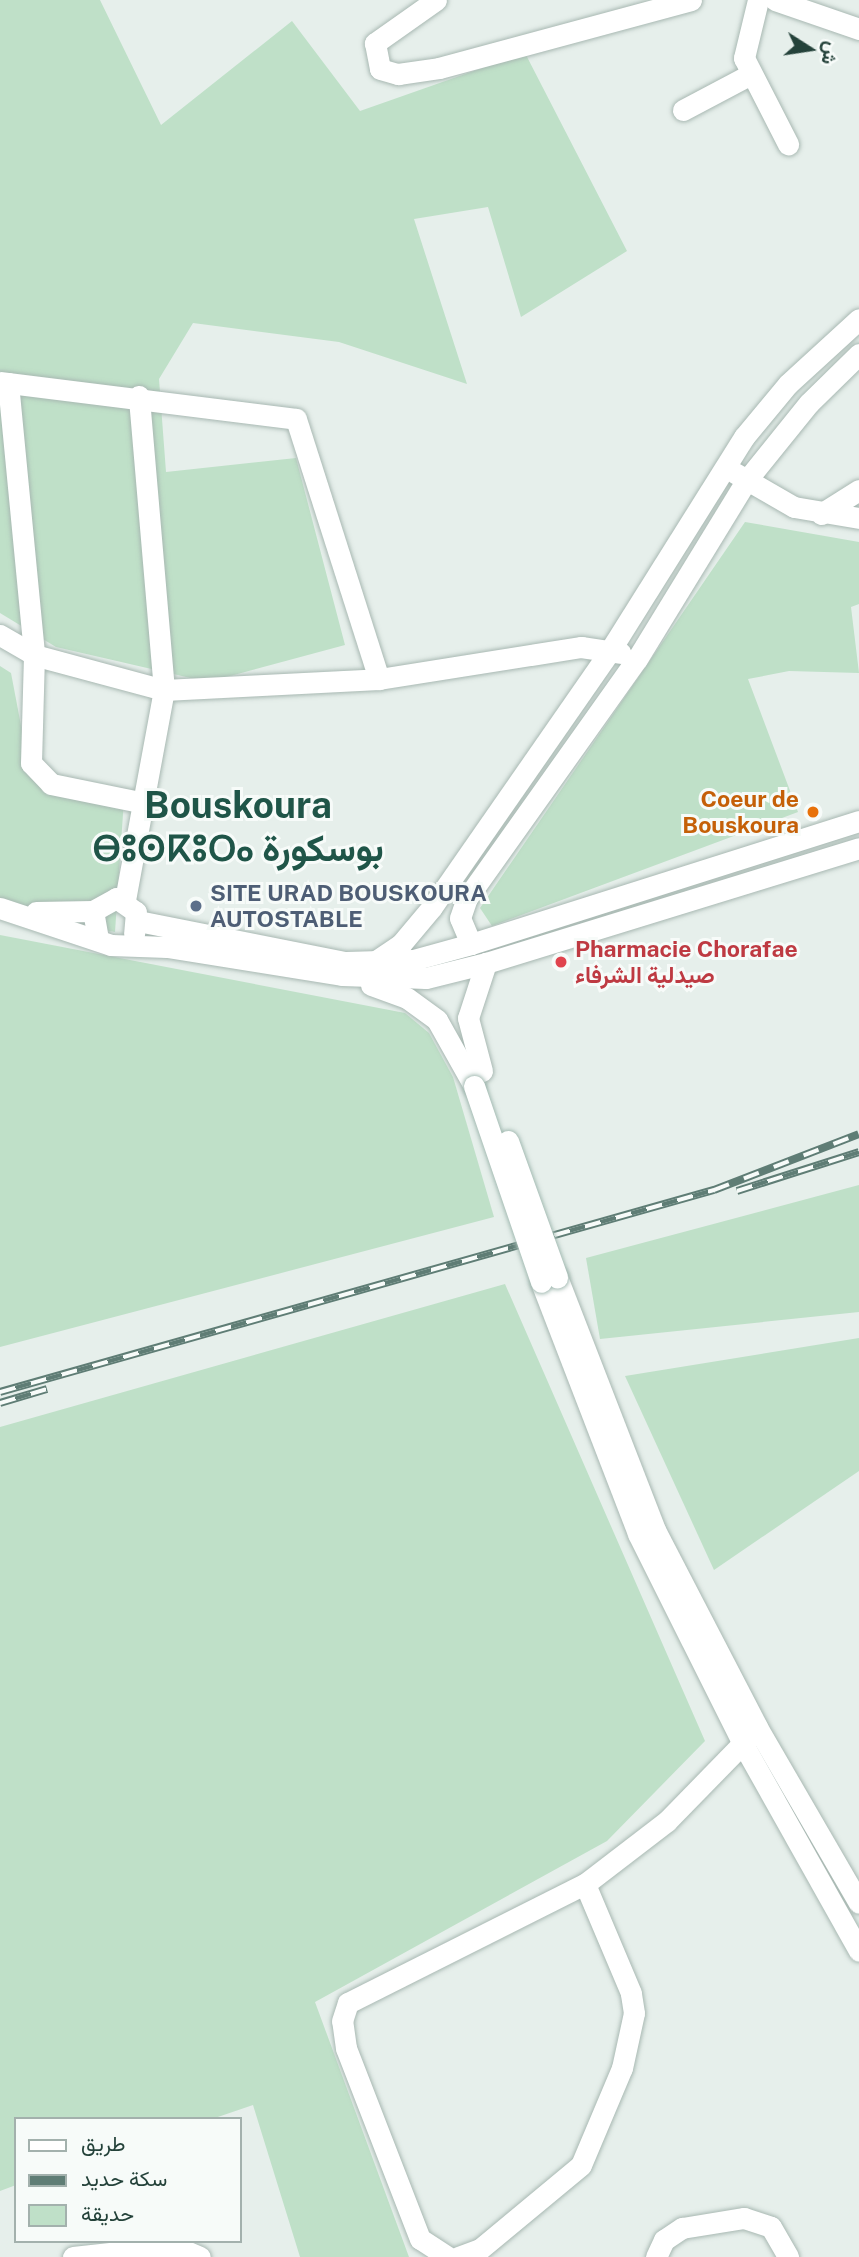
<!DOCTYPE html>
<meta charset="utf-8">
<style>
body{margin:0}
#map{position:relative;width:859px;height:2257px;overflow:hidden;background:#e6efeb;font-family:"Public Sans",Vazirmatn,"Noto Sans Tifinagh",sans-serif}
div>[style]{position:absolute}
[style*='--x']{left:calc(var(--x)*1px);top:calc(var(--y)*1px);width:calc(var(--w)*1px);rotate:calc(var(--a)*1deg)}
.green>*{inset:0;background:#bfe0c8}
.roads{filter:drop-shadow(0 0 2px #a8b8b2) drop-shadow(0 0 2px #a8b8b2)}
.minor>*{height:21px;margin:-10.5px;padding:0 10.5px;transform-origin:10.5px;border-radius:10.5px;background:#fff}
.tertiary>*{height:21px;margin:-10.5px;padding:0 10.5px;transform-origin:10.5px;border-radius:10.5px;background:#fff}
.secondary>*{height:21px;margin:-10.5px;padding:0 10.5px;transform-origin:10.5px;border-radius:10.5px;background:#fff}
.rail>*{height:8px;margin-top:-4px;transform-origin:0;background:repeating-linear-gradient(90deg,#f7fbf9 0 16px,#5f7d75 0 32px);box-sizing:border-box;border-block:2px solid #5f7d75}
.bridges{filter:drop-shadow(0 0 2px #a4bbb3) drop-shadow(0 0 2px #a4bbb3)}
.secondary-bridge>*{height:21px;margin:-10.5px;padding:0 10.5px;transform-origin:10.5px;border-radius:10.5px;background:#fff}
.dots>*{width:19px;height:19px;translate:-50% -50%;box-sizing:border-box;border:4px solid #f7fbf9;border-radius:50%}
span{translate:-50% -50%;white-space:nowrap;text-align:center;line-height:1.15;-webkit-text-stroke:6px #f7fbf9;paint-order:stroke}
.food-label{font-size:23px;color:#c56008;font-weight:700}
.right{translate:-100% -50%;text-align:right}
.service-label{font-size:23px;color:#4e5e75;font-weight:700}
.left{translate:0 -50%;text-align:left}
.health-label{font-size:23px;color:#be3a42;font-weight:700}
.town-label{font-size:37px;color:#1f5548;font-weight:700}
.legend{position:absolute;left:14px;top:2117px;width:228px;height:126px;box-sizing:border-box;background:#f7fbf9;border:2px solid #a3b1ad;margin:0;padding:9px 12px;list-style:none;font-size:21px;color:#24423a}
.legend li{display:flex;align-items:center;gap:14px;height:35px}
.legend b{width:35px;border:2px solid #a3b1ad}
.north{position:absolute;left:775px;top:14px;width:70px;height:70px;-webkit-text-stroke:5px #f7fbf9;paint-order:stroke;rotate:102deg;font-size:19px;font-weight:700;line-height:28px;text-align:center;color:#24423a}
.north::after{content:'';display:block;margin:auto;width:24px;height:32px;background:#24423a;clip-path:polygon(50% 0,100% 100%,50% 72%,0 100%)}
</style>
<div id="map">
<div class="green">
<i style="clip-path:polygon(0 0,100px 0,161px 125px,292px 21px,360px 111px,525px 53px,627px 251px,521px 317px,488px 207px,414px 219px,467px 384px,339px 342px,193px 323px,159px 379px,166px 472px,296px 458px,345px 645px,208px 682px,56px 647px,0 613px)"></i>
<i style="clip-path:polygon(745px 522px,859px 542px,859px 604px,851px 607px,859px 673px,789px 671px,748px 679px,798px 812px,492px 926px,480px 908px)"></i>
<i style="clip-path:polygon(0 666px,11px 673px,31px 778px,124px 799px,115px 932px,0 911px)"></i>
<i style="clip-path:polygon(0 935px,405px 1013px,429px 1033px,453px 1077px,494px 1217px,0 1347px)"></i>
<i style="clip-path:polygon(859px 1185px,859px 1312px,600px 1339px,586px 1258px)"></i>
<i style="clip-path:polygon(505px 1284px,705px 1741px,607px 1841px,315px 2002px,409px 2257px,300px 2257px,253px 2105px,212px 2119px,16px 2119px,16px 2185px,0 2191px,0 1427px)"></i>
<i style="clip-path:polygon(859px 1338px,859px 1471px,714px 1570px,625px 1376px)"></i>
</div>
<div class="roads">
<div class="minor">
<i style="--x:436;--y:0;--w:75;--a:144.8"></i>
<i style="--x:375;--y:43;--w:26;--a:79"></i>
<i style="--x:380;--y:69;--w:19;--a:16"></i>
<i style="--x:398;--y:74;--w:41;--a:-8.3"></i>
<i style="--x:439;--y:68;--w:261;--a:-15.1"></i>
<i style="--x:758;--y:0;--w:60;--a:103.6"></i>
<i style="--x:744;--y:58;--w:97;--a:62.9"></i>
<i style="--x:775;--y:0;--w:89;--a:19"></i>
<i style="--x:683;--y:110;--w:77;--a:-27.9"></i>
<i style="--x:0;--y:382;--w:298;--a:7.1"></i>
<i style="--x:296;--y:419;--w:273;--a:72.3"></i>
<i style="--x:8;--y:383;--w:273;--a:84.5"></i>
<i style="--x:34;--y:655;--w:108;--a:91.6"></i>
<i style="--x:31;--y:763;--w:29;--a:46"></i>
<i style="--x:51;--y:784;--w:95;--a:11.5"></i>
<i style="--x:735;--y:473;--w:68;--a:30"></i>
<i style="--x:794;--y:507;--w:66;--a:9.6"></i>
<i style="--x:821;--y:514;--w:45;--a:-32.3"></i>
<i style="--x:0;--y:635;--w:39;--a:30"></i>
<i style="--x:34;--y:655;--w:135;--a:15.1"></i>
<i style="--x:164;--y:690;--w:215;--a:-2.9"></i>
<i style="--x:379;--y:679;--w:205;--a:-9"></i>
<i style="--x:581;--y:647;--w:40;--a:8.5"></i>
<i style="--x:125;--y:900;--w:214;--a:-79.5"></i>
<i style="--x:164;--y:690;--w:295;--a:-94.9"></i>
<i style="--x:471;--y:944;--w:28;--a:-113"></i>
<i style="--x:460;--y:918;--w:21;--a:-71"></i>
<i style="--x:467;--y:898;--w:293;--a:-54.6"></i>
<i style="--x:637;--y:659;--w:209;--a:-58.5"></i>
<i style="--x:746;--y:481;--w:100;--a:-51.1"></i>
<i style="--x:809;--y:403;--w:70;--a:-44.4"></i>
<i style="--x:373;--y:963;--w:34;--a:-34"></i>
<i style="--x:401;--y:944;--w:48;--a:-50"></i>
<i style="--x:432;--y:907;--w:314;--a:-55.2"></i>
<i style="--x:611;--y:649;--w:250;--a:-57.9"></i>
<i style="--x:744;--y:437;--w:69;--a:-50.3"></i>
<i style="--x:788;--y:384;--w:96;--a:-42.5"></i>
<i style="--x:73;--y:2257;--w:102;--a:-6.2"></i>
<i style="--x:174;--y:2246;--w:28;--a:23"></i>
<i style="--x:448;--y:2257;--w:33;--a:-147"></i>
<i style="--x:420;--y:2239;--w:205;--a:-111.2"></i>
<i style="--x:346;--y:2048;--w:27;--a:-98"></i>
<i style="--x:342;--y:2021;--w:19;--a:-72"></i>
<i style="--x:348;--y:2003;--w:265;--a:-26.7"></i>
<i style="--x:585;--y:1884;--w:103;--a:-37.5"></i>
<i style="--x:667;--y:1821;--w:123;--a:-45.7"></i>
<i style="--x:458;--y:2257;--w:23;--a:-20"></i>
<i style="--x:480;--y:2249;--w:131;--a:-39.7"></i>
<i style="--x:581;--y:2165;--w:105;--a:-67.1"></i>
<i style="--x:622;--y:2068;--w:56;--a:-77.7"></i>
<i style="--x:634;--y:2013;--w:20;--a:-99"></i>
<i style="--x:631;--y:1993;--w:118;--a:-112.9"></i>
<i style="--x:656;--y:2257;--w:19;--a:-65"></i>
<i style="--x:664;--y:2240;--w:22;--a:-34"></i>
<i style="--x:682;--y:2228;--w:63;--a:-9.2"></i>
<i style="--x:744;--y:2218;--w:28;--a:18"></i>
<i style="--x:771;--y:2227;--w:34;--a:60"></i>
</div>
<div class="tertiary">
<i style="--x:471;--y:944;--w:407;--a:-17.6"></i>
<i style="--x:486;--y:963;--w:390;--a:-17.1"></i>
</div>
<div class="secondary">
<i style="--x:0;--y:908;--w:117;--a:18.4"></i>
<i style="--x:111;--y:945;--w:56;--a:2"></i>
<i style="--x:167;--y:947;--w:177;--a:9.1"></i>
<i style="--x:342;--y:975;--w:84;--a:2"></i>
<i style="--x:426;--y:978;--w:62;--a:-14"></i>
<i style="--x:36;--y:912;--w:57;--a:-1"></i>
<i style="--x:138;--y:921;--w:212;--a:11.2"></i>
<i style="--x:346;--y:962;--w:67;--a:-1.7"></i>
<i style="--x:413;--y:960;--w:60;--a:-15.4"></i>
<i style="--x:98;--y:939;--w:28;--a:-100"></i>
<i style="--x:93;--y:911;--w:26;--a:-29"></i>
<i style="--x:116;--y:898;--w:24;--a:35"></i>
<i style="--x:136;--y:912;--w:22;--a:95"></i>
<i style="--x:371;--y:985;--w:38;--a:20"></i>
<i style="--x:407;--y:998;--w:37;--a:36"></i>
<i style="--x:437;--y:1020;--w:76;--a:60.7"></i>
<i style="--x:482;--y:1071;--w:55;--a:-104.8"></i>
<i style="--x:468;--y:1018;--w:58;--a:-71.9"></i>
<i style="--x:557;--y:1277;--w:271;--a:68.8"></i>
<i style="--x:655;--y:1530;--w:222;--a:62.6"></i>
<i style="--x:757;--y:1727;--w:203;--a:59.9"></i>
<i style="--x:541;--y:1282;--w:270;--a:68.9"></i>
<i style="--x:638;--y:1534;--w:235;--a:63.4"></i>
<i style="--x:743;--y:1744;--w:237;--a:60.7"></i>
</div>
</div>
<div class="rail">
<i style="--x:737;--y:1191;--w:128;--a:-17.7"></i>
<i style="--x:0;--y:1392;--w:742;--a:-15.8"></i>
<i style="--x:714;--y:1190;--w:155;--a:-21.1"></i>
<i style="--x:0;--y:1403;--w:49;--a:-16.6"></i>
</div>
<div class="bridges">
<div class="secondary-bridge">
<i style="--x:474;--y:1086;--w:207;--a:71.1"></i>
<i style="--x:508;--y:1141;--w:145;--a:70.2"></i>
</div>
</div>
<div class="dots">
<i style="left:813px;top:812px;background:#e8710a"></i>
<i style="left:196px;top:906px;background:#5c6f8a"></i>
<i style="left:561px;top:962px;background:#e0444e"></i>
</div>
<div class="food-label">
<span class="right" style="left:799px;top:812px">Coeur de<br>Bouskoura</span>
</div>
<div class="service-label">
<span class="left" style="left:210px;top:906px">SITE URAD BOUSKOURA<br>AUTOSTABLE</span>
</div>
<div class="health-label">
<span class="left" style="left:575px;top:962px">Pharmacie Chorafae<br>صيدلية الشرفاء</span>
</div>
<div class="town-label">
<span style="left:238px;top:827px">Bouskoura<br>ⴱⵓⵙⴽⵓⵔⴰ بوسكورة</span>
</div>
<ul class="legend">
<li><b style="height:9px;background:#fff"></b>طريق</li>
<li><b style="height:9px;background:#5f7d75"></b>سكة حديد</li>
<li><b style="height:19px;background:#bfe0c8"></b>حديقة</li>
</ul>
<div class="north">ش</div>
</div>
